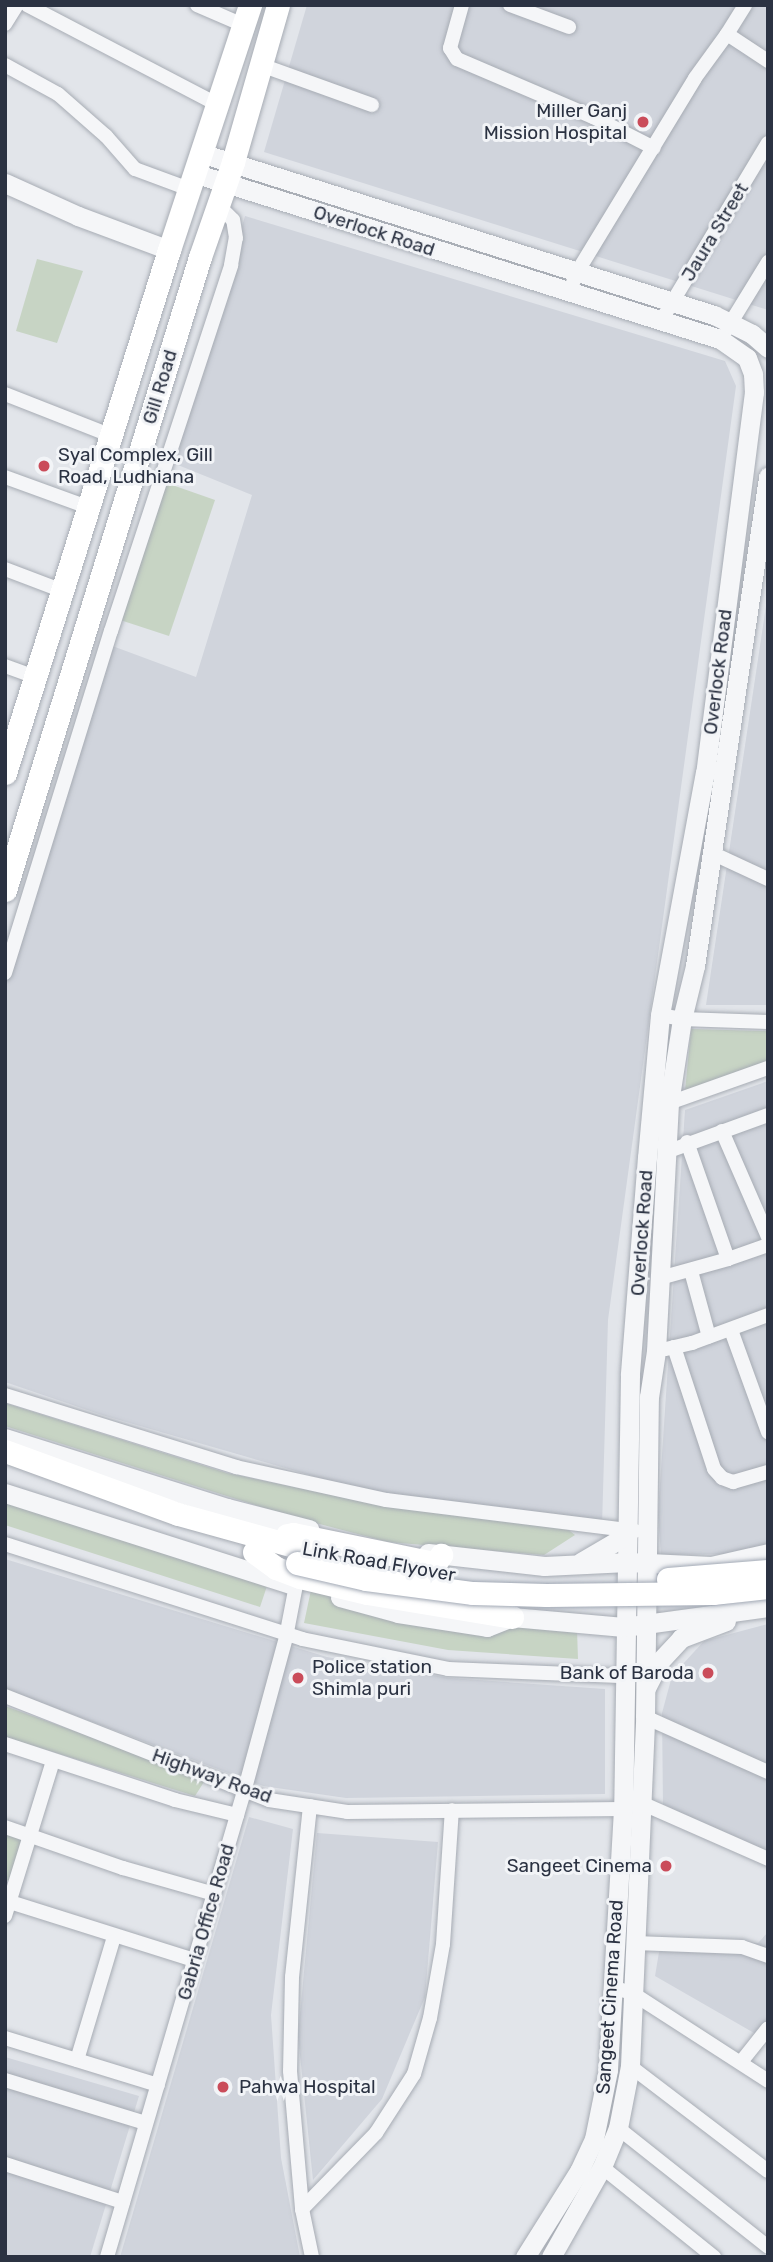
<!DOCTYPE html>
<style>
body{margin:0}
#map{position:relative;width:773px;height:2262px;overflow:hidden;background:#e2e5ea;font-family:Rubik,sans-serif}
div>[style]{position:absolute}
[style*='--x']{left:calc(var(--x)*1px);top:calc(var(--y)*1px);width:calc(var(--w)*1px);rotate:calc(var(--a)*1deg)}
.built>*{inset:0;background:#d0d4dc}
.green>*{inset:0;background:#c7d4c4}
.roads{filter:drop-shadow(0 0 2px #a7acb4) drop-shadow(0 0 2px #a7acb4)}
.minor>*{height:14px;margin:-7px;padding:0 7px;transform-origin:7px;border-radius:7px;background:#f5f6f8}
.tertiary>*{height:19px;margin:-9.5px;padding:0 9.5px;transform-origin:9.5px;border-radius:9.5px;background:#f5f6f8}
.primary>*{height:23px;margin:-11.5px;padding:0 11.5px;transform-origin:11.5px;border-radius:11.5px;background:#fff}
.bridges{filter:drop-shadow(0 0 2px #a2a9b5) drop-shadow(0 0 2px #a2a9b5)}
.primary-bridge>*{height:23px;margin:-11.5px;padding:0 11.5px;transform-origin:11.5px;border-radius:11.5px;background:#fff}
.dots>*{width:19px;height:19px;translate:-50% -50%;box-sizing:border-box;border:4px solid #f2f4f7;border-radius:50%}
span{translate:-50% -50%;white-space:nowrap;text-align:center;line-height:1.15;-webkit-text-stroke:6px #f2f4f7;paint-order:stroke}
.poi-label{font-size:19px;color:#2b3242}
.right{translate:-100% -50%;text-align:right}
.left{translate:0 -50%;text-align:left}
.street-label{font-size:19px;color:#2b3242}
.frame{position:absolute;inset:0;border:7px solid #2b3242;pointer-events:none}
</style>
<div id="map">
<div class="built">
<i style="clip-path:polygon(307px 5px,768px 5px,768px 310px,264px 152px)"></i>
<i style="clip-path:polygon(245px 216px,725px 361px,736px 386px,608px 1320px,602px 1526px,351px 1487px,102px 1415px,5px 1382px,5px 987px,107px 644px,196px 677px,252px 495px,173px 463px)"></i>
<i style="clip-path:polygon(768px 593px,768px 1005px,706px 1005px)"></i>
<i style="clip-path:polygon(768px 1081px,768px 1544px,732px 1554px,661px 1555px,658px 1515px,685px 1110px)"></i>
<i style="clip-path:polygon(5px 1559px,327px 1657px,449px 1678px,605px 1689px,605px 1794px,346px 1798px,263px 1786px,5px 1689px)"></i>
<i style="clip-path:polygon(768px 1624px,768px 1856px,663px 1804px,662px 1713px,672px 1676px,704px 1641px)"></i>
<i style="clip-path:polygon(249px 1817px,293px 1829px,271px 2015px,281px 2158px,300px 2257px,120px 2257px)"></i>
<i style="clip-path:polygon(317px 1833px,438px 1842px,425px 1997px,382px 2099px,313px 2180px,298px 2036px)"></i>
<i style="clip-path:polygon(768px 1932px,768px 2041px,655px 1976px,661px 1940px,758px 1943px)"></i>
<i style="clip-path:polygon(5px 2057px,139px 2096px,90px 2257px,5px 2257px)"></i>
</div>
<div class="green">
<i style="clip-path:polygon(37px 259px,83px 271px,57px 343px,16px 331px)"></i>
<i style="clip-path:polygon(158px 480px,215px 500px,169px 636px,111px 617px)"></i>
<i style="clip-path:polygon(691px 1029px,768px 1031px,768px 1062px,685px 1091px)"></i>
<i style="clip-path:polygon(5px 1403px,227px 1473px,390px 1507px,560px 1523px,575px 1535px,544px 1555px,388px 1542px,293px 1517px,5px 1426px)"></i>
<i style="clip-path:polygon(5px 1492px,270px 1577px,260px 1607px,5px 1525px)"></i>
<i style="clip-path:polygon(311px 1590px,577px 1630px,578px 1659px,448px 1650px,304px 1623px)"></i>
<i style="clip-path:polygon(5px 1706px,146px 1757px,204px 1782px,195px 1796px,5px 1737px)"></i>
<i style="clip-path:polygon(5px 1827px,25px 1833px,10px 1881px,5px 1880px)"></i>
</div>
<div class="roads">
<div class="minor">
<i style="--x:27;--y:5;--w:216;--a:27.6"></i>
<i style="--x:197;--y:5;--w:50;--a:23.5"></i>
<i style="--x:462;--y:5;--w:45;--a:105.6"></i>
<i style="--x:450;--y:48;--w:13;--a:58"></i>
<i style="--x:457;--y:59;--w:148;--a:23.1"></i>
<i style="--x:593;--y:117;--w:68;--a:26.9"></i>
<i style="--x:510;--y:5;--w:63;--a:20.4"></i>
<i style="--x:5;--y:24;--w:22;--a:-58"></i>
<i style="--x:727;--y:34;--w:34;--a:-58"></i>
<i style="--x:5;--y:65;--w:60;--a:28.7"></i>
<i style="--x:58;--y:94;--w:64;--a:41.2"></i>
<i style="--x:106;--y:136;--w:44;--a:48.7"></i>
<i style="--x:135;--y:169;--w:58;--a:20.3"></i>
<i style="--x:261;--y:65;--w:118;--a:19.8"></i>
<i style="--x:570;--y:292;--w:19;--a:-72"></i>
<i style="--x:576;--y:274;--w:229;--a:-58.7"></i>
<i style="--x:695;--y:78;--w:54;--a:-54"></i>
<i style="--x:727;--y:34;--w:49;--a:33.4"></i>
<i style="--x:661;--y:321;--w:208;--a:-59"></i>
<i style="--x:727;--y:329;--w:79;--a:-58.5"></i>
<i style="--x:5;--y:394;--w:115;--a:21.4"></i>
<i style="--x:5;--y:477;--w:90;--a:20"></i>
<i style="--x:5;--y:569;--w:62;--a:20.8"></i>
<i style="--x:5;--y:666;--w:33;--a:20"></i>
<i style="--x:712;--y:853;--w:62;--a:24.9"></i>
<i style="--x:5;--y:973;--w:358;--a:-72.8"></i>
<i style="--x:111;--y:631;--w:385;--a:-71.8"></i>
<i style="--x:231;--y:265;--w:27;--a:-80"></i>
<i style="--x:236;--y:238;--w:18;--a:-99"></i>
<i style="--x:233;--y:220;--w:21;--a:-135"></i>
<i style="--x:660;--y:1015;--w:22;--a:10"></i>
<i style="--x:682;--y:1019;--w:86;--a:2"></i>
<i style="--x:669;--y:1103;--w:105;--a:-19.5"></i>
<i style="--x:722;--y:1131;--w:116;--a:66.5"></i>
<i style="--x:687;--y:1142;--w:124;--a:70.7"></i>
<i style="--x:669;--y:1151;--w:105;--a:-20"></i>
<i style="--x:691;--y:1271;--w:68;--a:74.7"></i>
<i style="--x:660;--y:1278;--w:71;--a:-15.6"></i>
<i style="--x:728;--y:1259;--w:42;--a:-19.3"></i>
<i style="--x:731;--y:1330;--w:109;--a:70.1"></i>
<i style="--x:674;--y:1347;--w:128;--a:71.8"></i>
<i style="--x:714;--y:1469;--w:12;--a:48"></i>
<i style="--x:722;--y:1478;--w:12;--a:20"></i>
<i style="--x:733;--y:1482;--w:36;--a:-16"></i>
<i style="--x:666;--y:1349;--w:27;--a:-13"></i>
<i style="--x:692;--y:1343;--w:81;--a:-20.2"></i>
<i style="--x:5;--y:1395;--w:242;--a:17.3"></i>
<i style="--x:236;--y:1467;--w:154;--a:12.4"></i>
<i style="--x:386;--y:1500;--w:251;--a:7.1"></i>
<i style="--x:5;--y:1544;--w:312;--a:17.7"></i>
<i style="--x:302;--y:1639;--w:149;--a:11.6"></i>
<i style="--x:448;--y:1669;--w:178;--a:2.3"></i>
<i style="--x:5;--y:1696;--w:284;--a:21.5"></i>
<i style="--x:269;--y:1800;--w:79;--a:8.7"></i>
<i style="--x:347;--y:1812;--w:276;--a:-0.6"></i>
<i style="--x:645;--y:1717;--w:135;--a:24.1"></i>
<i style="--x:5;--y:1744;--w:179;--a:18.2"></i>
<i style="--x:175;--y:1800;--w:64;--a:13.6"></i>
<i style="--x:639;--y:1802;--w:141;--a:23.8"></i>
<i style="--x:310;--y:1806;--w:172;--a:96"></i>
<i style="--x:292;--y:1977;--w:94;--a:91.2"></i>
<i style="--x:290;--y:2071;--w:139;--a:85"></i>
<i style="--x:302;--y:2209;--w:49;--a:78.2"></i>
<i style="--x:5;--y:1827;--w:125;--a:19.2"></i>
<i style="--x:123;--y:1868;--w:95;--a:15.9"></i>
<i style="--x:10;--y:1902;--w:193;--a:17.5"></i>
<i style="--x:5;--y:1916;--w:162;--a:-72.8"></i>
<i style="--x:635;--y:1943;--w:107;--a:2.1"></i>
<i style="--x:742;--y:1947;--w:28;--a:19"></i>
<i style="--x:612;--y:1987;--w:21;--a:17"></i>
<i style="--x:632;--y:1993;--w:162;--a:32.9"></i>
<i style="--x:5;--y:2038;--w:160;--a:17.1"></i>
<i style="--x:77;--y:2060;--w:128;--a:-73.3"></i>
<i style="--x:741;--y:2062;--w:43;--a:-51.5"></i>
<i style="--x:630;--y:2066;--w:173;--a:37.3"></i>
<i style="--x:5;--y:2080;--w:147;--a:17"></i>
<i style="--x:618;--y:2128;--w:191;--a:38.4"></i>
<i style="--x:5;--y:2164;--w:124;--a:17.9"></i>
<i style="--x:602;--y:2167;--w:144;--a:38.8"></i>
<i style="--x:302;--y:2209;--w:106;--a:-45.8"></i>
<i style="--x:376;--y:2133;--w:70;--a:-57.2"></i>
<i style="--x:414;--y:2074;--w:58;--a:-74.1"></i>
<i style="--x:430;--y:2018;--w:75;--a:-80"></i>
<i style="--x:443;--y:1944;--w:134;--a:-86.2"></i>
<i style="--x:107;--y:2257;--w:485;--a:-73.6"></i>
<i style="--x:244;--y:1792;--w:161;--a:-74.8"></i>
<i style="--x:286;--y:1637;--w:53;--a:-79.1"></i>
</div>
<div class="tertiary">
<i style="--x:201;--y:153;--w:538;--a:17.53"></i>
<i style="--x:714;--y:315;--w:42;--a:26.6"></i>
<i style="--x:752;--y:334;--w:21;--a:41"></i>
<i style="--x:194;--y:173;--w:552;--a:17.52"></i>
<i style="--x:720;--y:339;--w:33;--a:35"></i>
<i style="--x:747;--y:358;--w:17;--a:69"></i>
<i style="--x:753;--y:374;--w:18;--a:87"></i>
<i style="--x:754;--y:392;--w:383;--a:97.3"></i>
<i style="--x:705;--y:772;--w:247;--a:100.5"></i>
<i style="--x:660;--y:1015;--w:143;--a:95.2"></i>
<i style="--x:647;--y:1157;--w:219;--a:94.5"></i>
<i style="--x:630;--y:1375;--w:434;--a:90.9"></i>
<i style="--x:623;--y:1809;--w:261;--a:93.3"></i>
<i style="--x:608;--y:2070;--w:70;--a:101.5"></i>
<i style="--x:594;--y:2139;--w:35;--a:115"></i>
<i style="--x:579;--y:2171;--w:102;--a:122.1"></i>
<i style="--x:5;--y:183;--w:80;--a:24.3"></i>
<i style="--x:78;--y:216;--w:97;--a:20.5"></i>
<i style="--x:5;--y:1438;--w:233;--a:17.5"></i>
<i style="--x:227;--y:1508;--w:85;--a:14.4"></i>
<i style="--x:5;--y:1493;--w:300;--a:17.7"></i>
<i style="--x:428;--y:1553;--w:117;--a:6.4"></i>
<i style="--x:544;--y:1566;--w:84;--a:-2.7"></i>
<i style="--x:628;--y:1562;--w:83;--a:2.8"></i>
<i style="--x:711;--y:1566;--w:58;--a:-12.8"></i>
<i style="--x:581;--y:1562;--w:53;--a:-30.4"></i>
<i style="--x:340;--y:1597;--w:60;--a:15.4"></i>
<i style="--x:398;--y:1613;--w:90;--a:8.9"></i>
<i style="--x:487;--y:1627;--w:27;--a:-22"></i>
<i style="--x:512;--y:1617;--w:112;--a:5.1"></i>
<i style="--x:624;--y:1627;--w:145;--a:-7.9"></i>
<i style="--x:646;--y:1688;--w:29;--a:-63"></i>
<i style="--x:659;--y:1662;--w:33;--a:-47"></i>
<i style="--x:681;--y:1638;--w:48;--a:-20.7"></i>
<i style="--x:551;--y:2257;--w:103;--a:-60.5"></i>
<i style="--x:602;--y:2167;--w:42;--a:-67.7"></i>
<i style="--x:618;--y:2128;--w:63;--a:-79"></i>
<i style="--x:630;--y:2066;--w:349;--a:-87.5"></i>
<i style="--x:645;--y:1717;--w:320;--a:-89.3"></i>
<i style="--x:649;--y:1397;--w:47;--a:-81.3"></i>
<i style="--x:656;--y:1351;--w:248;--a:-87"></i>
<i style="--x:669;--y:1103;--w:85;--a:-81.2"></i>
<i style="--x:682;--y:1019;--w:55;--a:-76.2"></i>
<i style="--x:695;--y:966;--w:495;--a:-81.5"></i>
</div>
<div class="primary">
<i style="--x:5;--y:773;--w:548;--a:-72.59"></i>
<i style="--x:169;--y:250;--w:258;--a:-71.7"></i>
<i style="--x:5;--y:890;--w:662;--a:-72.88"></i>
<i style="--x:200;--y:257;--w:101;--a:-70.8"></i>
<i style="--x:233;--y:162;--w:163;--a:-74"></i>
<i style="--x:5;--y:1451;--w:184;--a:20"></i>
<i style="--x:178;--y:1514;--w:131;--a:15.5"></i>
<i style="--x:287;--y:1535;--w:6;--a:-9"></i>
<i style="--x:293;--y:1534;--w:139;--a:11.6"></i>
<i style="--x:429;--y:1562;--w:7;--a:0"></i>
<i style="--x:436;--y:1562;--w:9;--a:-54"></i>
<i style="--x:254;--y:1552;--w:27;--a:36"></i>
<i style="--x:276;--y:1568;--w:26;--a:21"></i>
<i style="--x:300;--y:1577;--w:69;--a:13.4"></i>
<i style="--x:367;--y:1593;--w:147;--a:9.4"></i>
</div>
</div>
<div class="bridges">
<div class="primary-bridge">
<i style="--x:297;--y:1563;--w:71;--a:13.1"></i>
<i style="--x:366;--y:1579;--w:108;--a:7.5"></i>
<i style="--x:473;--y:1593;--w:73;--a:1.6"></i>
<i style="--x:546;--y:1595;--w:167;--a:-0.7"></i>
<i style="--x:713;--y:1593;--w:55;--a:-6.2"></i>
<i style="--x:668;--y:1579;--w:100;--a:-4.6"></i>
</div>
</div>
<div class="dots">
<i style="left:643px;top:122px;background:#ca4c5a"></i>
<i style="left:44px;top:466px;background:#ca4c5a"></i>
<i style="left:708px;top:1673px;background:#ca4c5a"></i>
<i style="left:298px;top:1678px;background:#ca4c5a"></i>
<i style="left:666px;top:1866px;background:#ca4c5a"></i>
<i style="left:223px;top:2087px;background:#ca4c5a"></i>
</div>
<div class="poi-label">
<span class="right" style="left:627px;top:122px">Miller Ganj<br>Mission Hospital</span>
<span class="left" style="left:58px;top:466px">Syal Complex, Gill<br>Road, Ludhiana</span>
<span class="left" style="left:312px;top:1678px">Police station<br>Shimla puri</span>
<span class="right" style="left:694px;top:1673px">Bank of Baroda</span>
<span class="right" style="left:652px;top:1866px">Sangeet Cinema</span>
<span class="left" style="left:239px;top:2087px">Pahwa Hospital</span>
</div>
<div class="street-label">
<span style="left:374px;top:231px;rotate:18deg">Overlock Road</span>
<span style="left:715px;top:232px;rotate:-59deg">Jaura Street</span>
<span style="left:160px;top:387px;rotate:-73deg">Gill Road</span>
<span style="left:718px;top:672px;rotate:-83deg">Overlock Road</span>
<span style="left:642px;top:1233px;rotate:-86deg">Overlock Road</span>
<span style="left:379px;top:1562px;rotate:10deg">Link Road Flyover</span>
<span style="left:212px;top:1776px;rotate:20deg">Highway Road</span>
<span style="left:206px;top:1922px;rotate:-74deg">Gabria Office Road</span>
<span style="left:610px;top:1997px;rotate:-86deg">Sangeet Cinema Road</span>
</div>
<div class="frame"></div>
</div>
